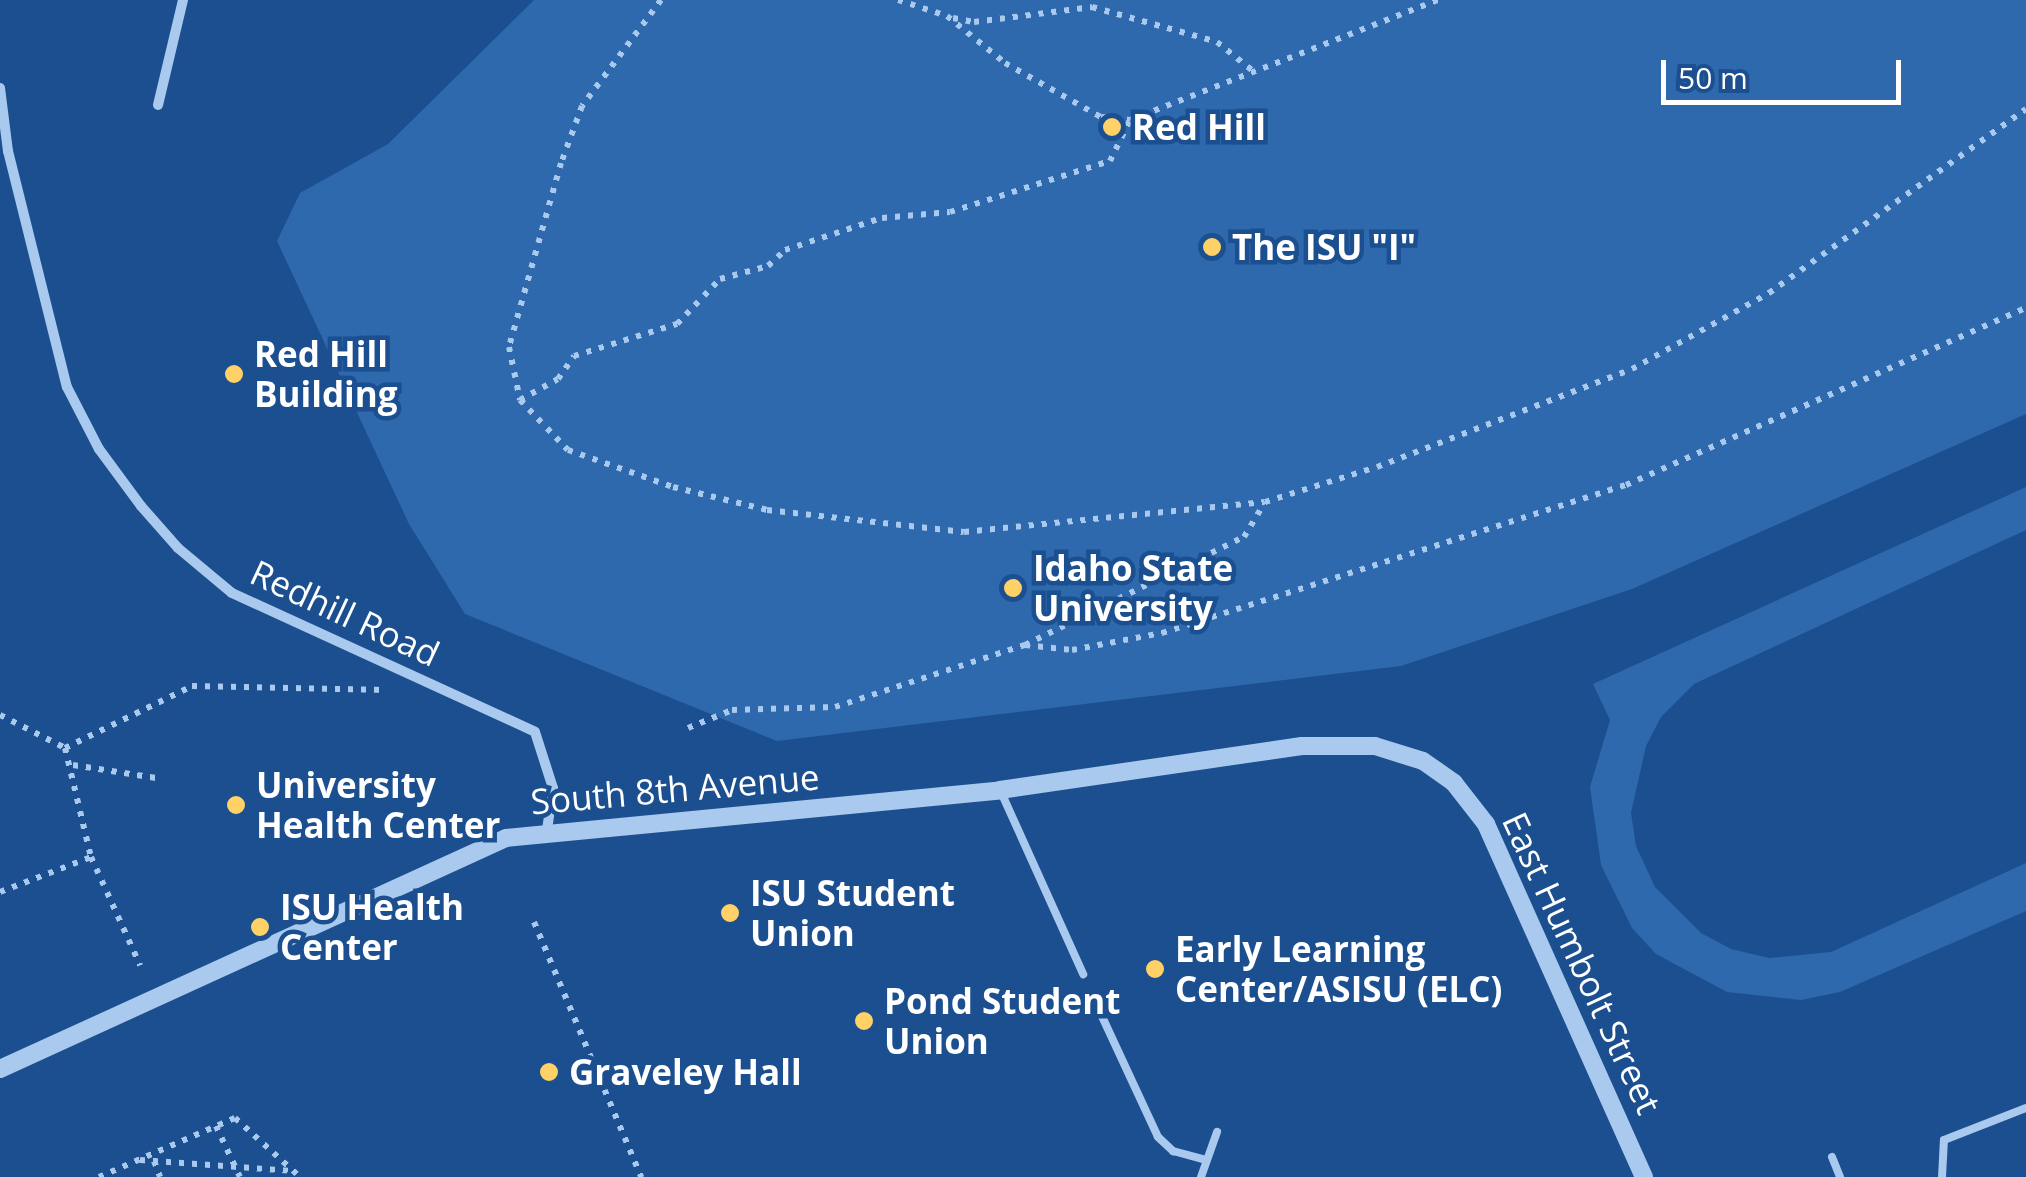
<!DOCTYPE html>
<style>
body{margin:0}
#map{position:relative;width:2026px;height:1177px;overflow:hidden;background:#1b4f8f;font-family:"Open Sans",sans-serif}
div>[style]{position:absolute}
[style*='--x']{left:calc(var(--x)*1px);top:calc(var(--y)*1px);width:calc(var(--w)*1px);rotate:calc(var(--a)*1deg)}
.green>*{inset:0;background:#2e69ad}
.path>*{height:6px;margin-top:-3px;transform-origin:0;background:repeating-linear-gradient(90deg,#a9c9ee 0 5px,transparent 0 13px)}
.service>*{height:8px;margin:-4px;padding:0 4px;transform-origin:4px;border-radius:4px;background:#a9c9ee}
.minor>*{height:10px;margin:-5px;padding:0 5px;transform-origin:5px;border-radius:5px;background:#a9c9ee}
.tertiary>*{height:18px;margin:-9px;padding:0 9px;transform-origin:9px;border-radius:9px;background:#a9c9ee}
.dots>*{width:28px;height:28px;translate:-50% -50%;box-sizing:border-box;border:5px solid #1b4f8f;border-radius:50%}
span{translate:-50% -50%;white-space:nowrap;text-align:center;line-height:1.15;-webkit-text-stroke:9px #1b4f8f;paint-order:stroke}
.poi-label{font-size:35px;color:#fff;font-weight:700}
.left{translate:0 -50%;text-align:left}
.street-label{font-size:35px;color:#fff}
.scale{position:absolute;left:1661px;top:60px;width:240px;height:45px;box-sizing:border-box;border:5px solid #fff;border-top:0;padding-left:12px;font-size:30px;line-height:35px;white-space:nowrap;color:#fff;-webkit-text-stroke:8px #1b4f8f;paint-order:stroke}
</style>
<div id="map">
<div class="green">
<i style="clip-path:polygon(534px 0,2026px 0,2026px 414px,1632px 589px,1401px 666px,777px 741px,465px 614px,409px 524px,277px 241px,300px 193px,388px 144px)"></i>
<i style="clip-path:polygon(2026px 487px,2026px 530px,1694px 684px,1661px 717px,1646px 746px,1631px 813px,1636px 846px,1655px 887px,1701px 933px,1731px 949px,1769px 958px,1831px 952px,2026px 863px,2026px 911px,1840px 992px,1801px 1000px,1727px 992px,1656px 954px,1632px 928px,1601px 865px,1590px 787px,1610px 720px,1593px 684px)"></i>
</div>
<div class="path">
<i style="--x:661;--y:0;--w:132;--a:126.7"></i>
<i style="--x:582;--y:106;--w:61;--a:110.2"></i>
<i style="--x:561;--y:163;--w:191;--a:105.8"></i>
<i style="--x:509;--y:347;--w:54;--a:78.3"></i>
<i style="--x:520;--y:400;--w:69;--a:46.2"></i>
<i style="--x:568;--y:450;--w:111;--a:19.4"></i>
<i style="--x:673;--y:487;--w:97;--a:13.7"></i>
<i style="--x:767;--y:510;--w:198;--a:6.4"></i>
<i style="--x:964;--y:532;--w:302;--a:-5.7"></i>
<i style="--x:1265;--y:502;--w:117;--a:-17.4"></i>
<i style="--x:1377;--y:467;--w:273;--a:-21"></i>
<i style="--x:1632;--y:369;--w:157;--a:-29"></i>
<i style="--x:1769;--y:293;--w:316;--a:-35.6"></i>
<i style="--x:898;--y:0;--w:52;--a:18.1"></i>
<i style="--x:947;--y:16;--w:75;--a:39"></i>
<i style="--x:1005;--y:63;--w:110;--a:29.4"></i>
<i style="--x:1101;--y:117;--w:29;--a:6"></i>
<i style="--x:1130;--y:120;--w:331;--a:-21.3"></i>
<i style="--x:953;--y:18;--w:21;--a:11"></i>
<i style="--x:974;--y:22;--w:119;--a:-7.2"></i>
<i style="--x:1092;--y:7;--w:130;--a:15.6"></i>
<i style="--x:1217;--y:42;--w:46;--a:38.9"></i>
<i style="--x:520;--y:400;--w:43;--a:-28.9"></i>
<i style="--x:558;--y:379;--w:28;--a:-55"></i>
<i style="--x:574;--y:356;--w:108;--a:-17.3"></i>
<i style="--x:677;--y:324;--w:62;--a:-46.3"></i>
<i style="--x:720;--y:279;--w:50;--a:-15.2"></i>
<i style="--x:768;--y:266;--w:23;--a:-43"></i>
<i style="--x:785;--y:250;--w:102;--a:-18.3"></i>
<i style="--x:882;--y:218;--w:68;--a:-5"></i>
<i style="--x:950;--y:212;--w:168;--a:-17.7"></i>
<i style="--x:1110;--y:161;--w:46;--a:-64"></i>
<i style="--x:1025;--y:645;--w:47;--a:6.1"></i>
<i style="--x:1072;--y:650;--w:92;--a:-10.7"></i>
<i style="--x:1162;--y:633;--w:487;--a:-17.7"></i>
<i style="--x:1626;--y:485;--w:437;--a:-23.9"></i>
<i style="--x:0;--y:715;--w:73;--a:26.9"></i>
<i style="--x:65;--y:748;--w:112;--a:76.6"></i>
<i style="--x:91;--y:857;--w:119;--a:65.6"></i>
<i style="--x:688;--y:728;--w:48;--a:-22.2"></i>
<i style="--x:732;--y:710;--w:103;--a:-1.7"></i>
<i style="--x:835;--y:707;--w:200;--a:-18.1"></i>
<i style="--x:1025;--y:645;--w:244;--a:-26.3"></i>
<i style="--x:1244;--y:537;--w:41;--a:-59"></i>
<i style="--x:65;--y:748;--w:141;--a:-26"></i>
<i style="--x:192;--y:686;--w:195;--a:1.2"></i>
<i style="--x:73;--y:765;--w:84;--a:8.9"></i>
<i style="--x:0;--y:892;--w:97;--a:-21"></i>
<i style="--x:534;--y:922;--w:277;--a:67.2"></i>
<i style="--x:216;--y:1126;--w:56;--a:64.8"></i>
<i style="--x:140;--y:1160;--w:152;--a:4.1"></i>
<i style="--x:154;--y:1161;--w:17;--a:69"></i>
<i style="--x:99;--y:1177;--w:148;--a:-23.5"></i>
<i style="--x:235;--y:1118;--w:88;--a:42.2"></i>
</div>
<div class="service">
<i style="--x:1001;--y:792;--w:200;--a:65.7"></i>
<i style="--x:1093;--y:997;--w:154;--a:65.1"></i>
<i style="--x:1158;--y:1137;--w:21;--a:43"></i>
<i style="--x:1173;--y:1151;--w:34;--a:15"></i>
<i style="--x:1832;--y:1157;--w:22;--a:68"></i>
<i style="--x:1201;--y:1177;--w:48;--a:-70.4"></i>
<i style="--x:1942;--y:1177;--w:37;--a:-87"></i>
<i style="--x:1944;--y:1140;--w:88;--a:-21.3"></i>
</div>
<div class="minor">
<i style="--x:0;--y:88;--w:64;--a:82.8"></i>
<i style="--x:8;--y:151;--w:243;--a:76"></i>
<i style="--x:67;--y:387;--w:70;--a:62.7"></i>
<i style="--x:99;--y:449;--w:71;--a:53.6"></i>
<i style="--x:141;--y:506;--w:56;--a:48.6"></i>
<i style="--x:178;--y:548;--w:70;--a:39.8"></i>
<i style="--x:232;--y:593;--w:333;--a:24.6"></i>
<i style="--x:535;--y:732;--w:59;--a:72.2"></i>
<i style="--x:553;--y:788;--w:42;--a:98.1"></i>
<i style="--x:158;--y:105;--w:108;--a:-76.6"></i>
</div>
<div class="tertiary">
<i style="--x:0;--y:1069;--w:556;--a:-24.54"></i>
<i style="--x:506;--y:838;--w:496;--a:-5.5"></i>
<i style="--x:1000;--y:790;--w:305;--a:-8.3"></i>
<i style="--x:1302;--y:746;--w:73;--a:0"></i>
<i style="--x:1375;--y:746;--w:50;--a:17.4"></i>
<i style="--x:1423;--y:761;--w:38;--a:35"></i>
<i style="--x:1454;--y:783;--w:52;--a:52"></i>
<i style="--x:1486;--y:824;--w:387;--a:65.9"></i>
</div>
<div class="dots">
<i style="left:1112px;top:127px;background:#ffd166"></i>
<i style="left:1212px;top:247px;background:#ffd166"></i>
<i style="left:234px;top:374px;background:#ffd166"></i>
<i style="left:1013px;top:588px;background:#ffd166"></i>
<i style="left:236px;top:805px;background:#ffd166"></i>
<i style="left:730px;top:913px;background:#ffd166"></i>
<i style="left:260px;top:927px;background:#ffd166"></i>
<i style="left:1155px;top:969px;background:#ffd166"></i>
<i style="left:864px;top:1021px;background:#ffd166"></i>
<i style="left:549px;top:1072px;background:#ffd166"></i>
</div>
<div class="poi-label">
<span class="left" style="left:1132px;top:127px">Red Hill</span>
<span class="left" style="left:1232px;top:247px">The ISU "I"</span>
<span class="left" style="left:254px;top:374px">Red Hill<br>Building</span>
<span class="left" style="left:1033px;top:588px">Idaho State<br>University</span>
<span class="left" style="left:256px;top:805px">University<br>Health Center</span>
<span class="left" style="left:750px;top:913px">ISU Student<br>Union</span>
<span class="left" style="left:280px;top:927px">ISU Health<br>Center</span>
<span class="left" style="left:1175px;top:969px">Early Learning<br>Center/ASISU (ELC)</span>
<span class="left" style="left:884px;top:1021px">Pond Student<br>Union</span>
<span class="left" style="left:569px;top:1072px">Graveley Hall</span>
</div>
<div class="street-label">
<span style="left:345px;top:613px;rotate:25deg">Redhill Road</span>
<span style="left:675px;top:789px;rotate:-5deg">South 8th Avenue</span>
<span style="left:1582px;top:963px;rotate:65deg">East Humbolt Street</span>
</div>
<div class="scale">50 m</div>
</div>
